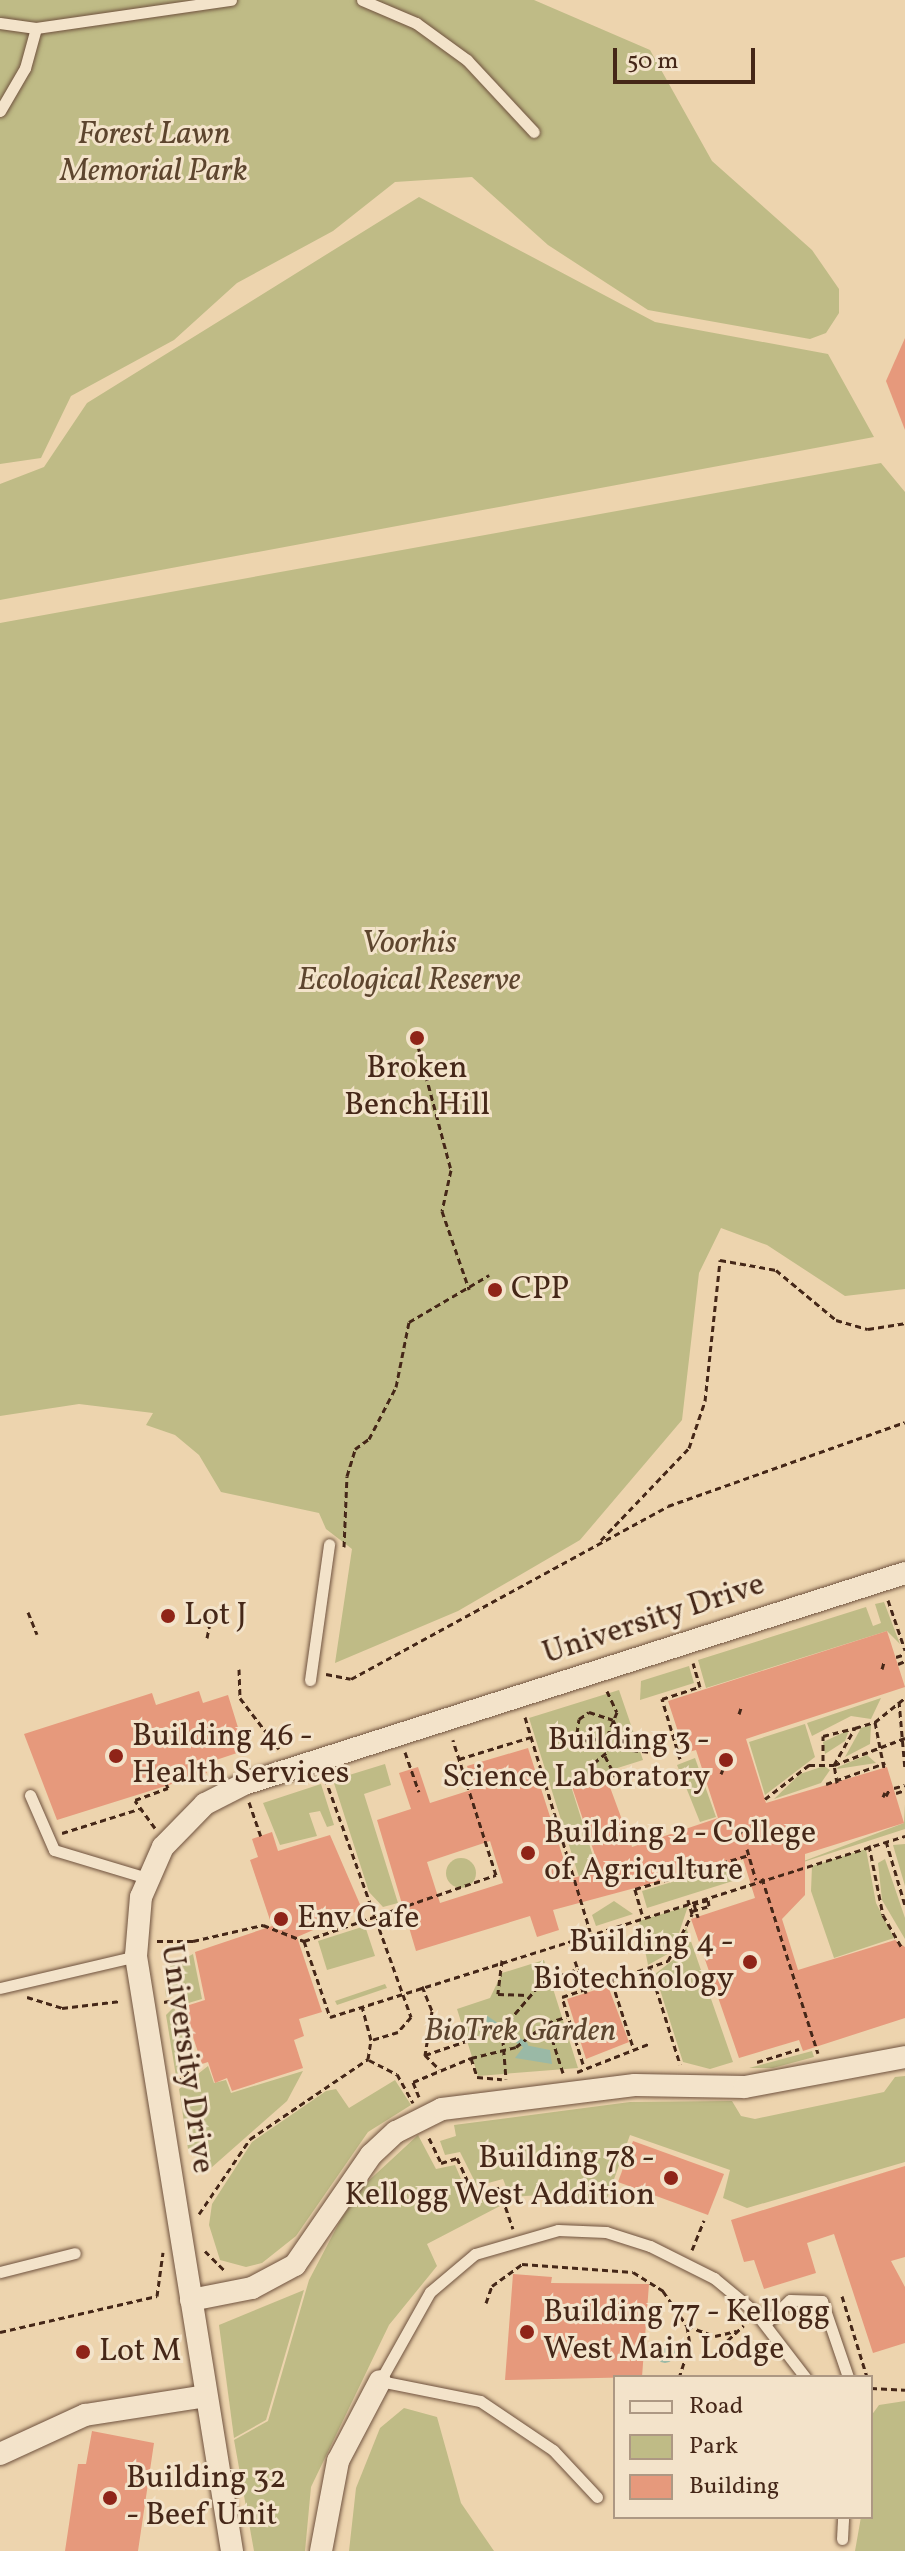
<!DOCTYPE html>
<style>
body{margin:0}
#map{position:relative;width:905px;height:2551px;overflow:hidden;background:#edd4ae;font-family:Vollkorn,serif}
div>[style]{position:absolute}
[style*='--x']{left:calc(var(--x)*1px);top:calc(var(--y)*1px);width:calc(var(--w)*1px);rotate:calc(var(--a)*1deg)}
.green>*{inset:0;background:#bfbb86}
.round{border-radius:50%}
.water>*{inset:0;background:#9ab9a6}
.stream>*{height:6px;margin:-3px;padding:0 3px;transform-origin:3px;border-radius:3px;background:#9ab9a6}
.building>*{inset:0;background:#e6997c}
.path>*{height:3px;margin-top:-1.5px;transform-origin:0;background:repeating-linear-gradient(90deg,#452718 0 6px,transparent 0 10px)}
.roads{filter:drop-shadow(0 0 2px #6f523e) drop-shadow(0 0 2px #6f523e)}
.lane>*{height:11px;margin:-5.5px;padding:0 5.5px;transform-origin:5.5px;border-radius:5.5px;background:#f3e3ca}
.street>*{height:22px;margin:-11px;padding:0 11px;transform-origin:11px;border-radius:11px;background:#f3e3ca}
.path-bridge>*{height:3px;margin-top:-1.5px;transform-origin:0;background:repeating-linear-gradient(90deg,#452718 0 6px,transparent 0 10px)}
.dots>*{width:22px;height:22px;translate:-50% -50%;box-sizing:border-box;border:4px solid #f3e3ca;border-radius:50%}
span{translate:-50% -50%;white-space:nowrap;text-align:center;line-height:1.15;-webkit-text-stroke:6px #f3e3ca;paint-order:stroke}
.park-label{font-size:32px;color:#5d452e;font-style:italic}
.poi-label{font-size:32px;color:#452718}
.left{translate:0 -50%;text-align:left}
.right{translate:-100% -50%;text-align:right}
.street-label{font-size:32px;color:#452718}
.legend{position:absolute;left:613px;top:2375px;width:260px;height:144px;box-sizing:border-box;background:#f3e3ca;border:2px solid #ad9883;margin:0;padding:10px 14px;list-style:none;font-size:24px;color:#452718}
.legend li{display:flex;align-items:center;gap:16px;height:40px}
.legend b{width:40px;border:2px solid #ad9883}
.scale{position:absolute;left:613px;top:48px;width:142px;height:36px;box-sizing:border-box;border:4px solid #452718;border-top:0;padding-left:10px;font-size:24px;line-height:28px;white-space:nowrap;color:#452718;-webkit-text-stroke:6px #f3e3ca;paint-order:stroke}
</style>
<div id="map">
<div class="green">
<i style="clip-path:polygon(0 0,534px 0,650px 50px,712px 161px,812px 250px,839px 289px,839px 313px,826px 333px,810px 339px,648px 310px,548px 245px,472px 177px,395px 182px,333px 231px,237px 283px,174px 340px,71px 396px,41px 458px,0 464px)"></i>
<i style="clip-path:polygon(419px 197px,655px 322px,828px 354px,874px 437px,0 600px,0 484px,44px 467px,87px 403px)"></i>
<i style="clip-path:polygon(881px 463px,905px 492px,905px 1289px,845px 1296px,767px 1245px,721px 1228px,699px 1273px,682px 1420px,580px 1540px,458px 1611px,335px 1663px,352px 1549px,326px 1529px,319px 1513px,221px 1492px,199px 1455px,175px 1435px,146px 1425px,153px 1413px,79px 1404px,0 1416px,0 623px)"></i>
<i style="clip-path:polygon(884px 1602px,900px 1644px,887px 1631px,706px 1688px,698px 1660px,866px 1607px,873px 1626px,881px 1623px,875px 1604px)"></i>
<i style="clip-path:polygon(689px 1666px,694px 1683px,640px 1700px,641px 1681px)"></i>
<i style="clip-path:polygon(619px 1690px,643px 1760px,570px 1783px,597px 1869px,579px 1877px,529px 1718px)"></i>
<i style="clip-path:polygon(881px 1698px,871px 1719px,851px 1716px,812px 1736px,807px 1723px)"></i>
<i style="clip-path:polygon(805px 1724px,815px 1757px,765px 1795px,749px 1742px)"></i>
<i style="clip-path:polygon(871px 1725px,870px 1744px,845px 1757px,861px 1728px)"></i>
<i style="clip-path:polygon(849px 1730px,845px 1741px,825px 1754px,823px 1742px)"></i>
<i style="clip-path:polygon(867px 1755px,876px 1763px,837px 1769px,838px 1767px)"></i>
<i style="clip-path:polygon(695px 1758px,716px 1817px,700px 1822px,677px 1765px)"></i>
<i style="clip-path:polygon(385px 1764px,391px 1785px,364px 1794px,398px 1903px,383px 1907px,369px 1892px,333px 1780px)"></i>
<i style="clip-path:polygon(824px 1766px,830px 1770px,821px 1783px,774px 1799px,800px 1774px)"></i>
<i style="clip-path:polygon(321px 1784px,334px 1825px,327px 1827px,320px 1811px,309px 1813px,317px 1836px,280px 1845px,263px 1803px)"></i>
<i style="clip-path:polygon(905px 1804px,905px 1829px,788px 1867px,904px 1823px)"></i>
<i style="clip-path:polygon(905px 1844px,905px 1886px,893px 1845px)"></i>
<i style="clip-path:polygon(866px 1849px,876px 1903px,894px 1938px,834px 1958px,811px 1891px,812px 1866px)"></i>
<i class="round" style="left:446px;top:1858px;width:30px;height:30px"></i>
<i style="clip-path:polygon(885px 1859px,905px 1918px,905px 1939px,882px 1900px,878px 1863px)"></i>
<i style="clip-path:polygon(738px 1862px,736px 1880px,647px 1908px,642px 1891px)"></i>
<i style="clip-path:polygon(614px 1901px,633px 1914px,596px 1926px,592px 1915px)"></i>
<i style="clip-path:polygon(688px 1906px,673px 1951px,648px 1965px,639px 1921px)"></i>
<i style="clip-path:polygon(365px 1926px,375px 1956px,327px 1970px,318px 1941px)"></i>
<i style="clip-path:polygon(686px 1927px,733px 2062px,710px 2069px,683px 2062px,655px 1974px,677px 1957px)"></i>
<i style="clip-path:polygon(193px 1954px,202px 1999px,185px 2004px,180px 1993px,166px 1997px,164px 1970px)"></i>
<i style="clip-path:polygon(544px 1960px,578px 2068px,478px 2076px,457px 2009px,490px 1998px,502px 1973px)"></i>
<i style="clip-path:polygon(385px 1984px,387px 1988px,337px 2005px,335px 2001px)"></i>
<i style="clip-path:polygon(174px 2007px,192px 2060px,176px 2076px,166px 2015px)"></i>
<i style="clip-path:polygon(812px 2051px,814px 2057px,773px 2068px,749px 2068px)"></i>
<i style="clip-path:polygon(208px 2066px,214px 2083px,226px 2080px,231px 2093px,303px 2071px,287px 2101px,211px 2168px,188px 2149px,179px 2089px)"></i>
<i style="clip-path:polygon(905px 2076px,905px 2162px,747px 2208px,723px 2198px,730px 2170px,630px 2135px,605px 2204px,556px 2194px,510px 2197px,503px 2179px,477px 2186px,460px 2152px,445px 2155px,440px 2141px,456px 2136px,454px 2125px,630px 2102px,732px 2101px,741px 2116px,755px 2119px,884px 2092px,895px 2077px)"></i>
<i style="clip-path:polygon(395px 2080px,411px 2105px,368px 2132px,296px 2236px,262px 2263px,246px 2267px,220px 2260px,209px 2225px,212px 2204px,252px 2142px,326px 2091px,336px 2089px,349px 2108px)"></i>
<i style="clip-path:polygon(418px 2135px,436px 2169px,455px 2165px,471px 2202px,497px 2195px,500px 2206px,427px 2244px,437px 2266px,389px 2325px,311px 2487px,305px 2551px,254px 2551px,234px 2440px,268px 2421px,309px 2280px,341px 2219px,364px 2185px)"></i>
<i style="clip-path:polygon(304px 2290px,266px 2420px,234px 2438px,219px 2325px)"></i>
<i style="clip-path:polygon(905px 2401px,905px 2551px,855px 2551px,861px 2517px,871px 2517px,871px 2416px,879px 2405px)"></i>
<i style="clip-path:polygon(404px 2408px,437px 2417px,461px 2503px,494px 2551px,349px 2551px,356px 2488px,380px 2428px)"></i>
</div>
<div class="water">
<i style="clip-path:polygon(525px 2045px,550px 2050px,552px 2064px,515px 2058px)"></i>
<i class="round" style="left:655px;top:2343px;width:20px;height:20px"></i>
</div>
<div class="stream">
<i style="--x:485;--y:2018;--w:48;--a:34"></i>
</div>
<div class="building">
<i style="clip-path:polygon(905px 338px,905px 430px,886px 381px)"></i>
<i style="clip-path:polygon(evenodd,887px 1631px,905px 1687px,746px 1739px,766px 1803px,887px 1767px,904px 1823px,805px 1854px,805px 1895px,782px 1919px,798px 1970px,895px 1940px,905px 1947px,905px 2018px,803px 2051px,799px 2040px,739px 2058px,691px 1919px,755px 1898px,743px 1859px,553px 1910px,559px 1930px,537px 1937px,530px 1916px,416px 1951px,377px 1820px,411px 1809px,399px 1773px,418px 1767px,430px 1803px,474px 1789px,467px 1766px,528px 1748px,570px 1879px,600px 1870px,571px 1784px,607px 1779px,632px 1847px,718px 1818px,696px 1750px,685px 1753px,668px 1701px,887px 1631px,490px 1841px,503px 1883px,440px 1903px,427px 1862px,490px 1841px)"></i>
<i style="clip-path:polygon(199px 1691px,203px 1703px,228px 1695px,240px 1734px,232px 1736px,237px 1753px,204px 1764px,207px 1773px,57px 1820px,24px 1734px,152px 1693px,156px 1705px)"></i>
<i style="clip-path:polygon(272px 1832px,278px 1851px,330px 1835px,362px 1909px,297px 1937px,322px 2012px,299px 2019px,304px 2036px,294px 2040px,303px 2068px,232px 2091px,227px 2078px,215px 2083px,208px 2062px,202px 2064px,183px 2007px,205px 2000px,195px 1952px,272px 1926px,250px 1860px,258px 1857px,252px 1839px)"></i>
<i style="clip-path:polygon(608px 1986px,629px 2042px,586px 2059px,567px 1999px)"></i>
<i style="clip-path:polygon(633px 2141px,724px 2174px,708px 2215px,618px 2182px)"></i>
<i style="clip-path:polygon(905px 2166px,905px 2257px,891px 2261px,905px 2287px,905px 2343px,873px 2353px,834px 2234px,807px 2243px,816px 2273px,764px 2289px,754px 2260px,744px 2262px,731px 2220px)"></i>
<i style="clip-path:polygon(513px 2274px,552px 2277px,551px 2283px,649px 2284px,642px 2377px,505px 2380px)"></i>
<i style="clip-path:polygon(92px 2431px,154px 2443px,138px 2551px,65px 2551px,78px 2464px,86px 2464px)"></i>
</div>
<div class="path">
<i style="--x:418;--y:1046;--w:128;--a:75.1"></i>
<i style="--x:451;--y:1170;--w:42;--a:102.4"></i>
<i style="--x:442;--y:1211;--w:83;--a:70.9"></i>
<i style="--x:601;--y:1540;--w:127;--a:-46.3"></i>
<i style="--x:689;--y:1448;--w:50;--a:-71.2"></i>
<i style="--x:705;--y:1401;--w:142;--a:-83.9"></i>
<i style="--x:720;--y:1260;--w:57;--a:10.1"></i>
<i style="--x:776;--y:1270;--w:78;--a:39.8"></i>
<i style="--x:836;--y:1320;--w:33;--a:16"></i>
<i style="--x:868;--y:1329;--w:37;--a:-9"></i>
<i style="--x:344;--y:1547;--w:71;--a:-87.6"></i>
<i style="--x:347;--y:1476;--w:28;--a:-73"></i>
<i style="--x:355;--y:1449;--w:17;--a:-36"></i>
<i style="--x:369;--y:1439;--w:59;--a:-62.6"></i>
<i style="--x:396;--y:1387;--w:66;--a:-78.7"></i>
<i style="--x:409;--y:1322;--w:93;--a:-30.4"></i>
<i style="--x:888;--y:1600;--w:53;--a:71.2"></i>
<i style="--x:28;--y:1612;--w:24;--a:68"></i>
<i style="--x:207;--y:1638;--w:20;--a:-79"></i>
<i style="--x:896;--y:1657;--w:9;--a:-18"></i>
<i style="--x:898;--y:1664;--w:8;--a:-23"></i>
<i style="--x:239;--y:1669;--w:29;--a:88"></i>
<i style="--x:240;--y:1698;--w:64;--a:52.6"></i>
<i style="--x:882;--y:1669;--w:7;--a:-74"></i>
<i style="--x:326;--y:1674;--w:25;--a:11"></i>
<i style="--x:351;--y:1679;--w:361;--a:-28.6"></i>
<i style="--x:668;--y:1506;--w:251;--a:-19.5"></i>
<i style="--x:607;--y:1691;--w:23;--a:65"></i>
<i style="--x:617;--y:1712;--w:27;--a:112"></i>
<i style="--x:607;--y:1737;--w:12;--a:66"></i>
<i style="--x:899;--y:1701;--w:68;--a:85"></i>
<i style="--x:739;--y:1714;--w:6;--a:-72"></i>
<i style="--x:525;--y:1717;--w:224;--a:73.1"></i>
<i style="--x:875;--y:1722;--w:47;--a:78.9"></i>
<i style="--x:607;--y:1737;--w:21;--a:169"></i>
<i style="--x:586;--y:1741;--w:12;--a:-138"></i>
<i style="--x:577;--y:1733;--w:14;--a:-82"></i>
<i style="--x:579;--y:1719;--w:12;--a:-35"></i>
<i style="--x:589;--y:1712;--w:25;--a:18"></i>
<i style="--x:613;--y:1720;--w:28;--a:64"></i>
<i style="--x:405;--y:1752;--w:42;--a:70.7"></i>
<i style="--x:605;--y:1756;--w:20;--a:63"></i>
<i style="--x:459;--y:1759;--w:75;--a:-17"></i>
<i style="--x:680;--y:1759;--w:63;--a:-106.7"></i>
<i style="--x:662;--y:1699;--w:40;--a:-18"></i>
<i style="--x:700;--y:1687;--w:25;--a:-106"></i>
<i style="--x:823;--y:1761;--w:25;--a:-90"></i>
<i style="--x:823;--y:1736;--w:33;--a:-14"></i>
<i style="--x:625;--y:1772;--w:33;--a:164"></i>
<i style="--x:593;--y:1781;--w:18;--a:-87"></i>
<i style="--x:594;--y:1763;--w:23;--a:-40"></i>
<i style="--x:612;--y:1748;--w:37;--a:6"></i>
<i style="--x:721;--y:1774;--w:5;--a:-68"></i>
<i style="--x:325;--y:1778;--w:254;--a:70.2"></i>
<i style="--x:411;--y:2017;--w:20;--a:131"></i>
<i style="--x:398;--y:2032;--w:28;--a:163"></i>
<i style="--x:837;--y:1783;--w:18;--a:-99"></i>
<i style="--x:834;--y:1765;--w:43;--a:-60.4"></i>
<i style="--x:855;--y:1728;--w:21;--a:-17"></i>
<i style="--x:875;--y:1722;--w:38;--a:-39"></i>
<i style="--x:826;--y:1784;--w:63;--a:-19.6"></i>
<i style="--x:894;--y:1788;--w:11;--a:-15"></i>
<i style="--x:896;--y:1793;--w:9;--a:-18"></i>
<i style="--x:886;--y:1796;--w:7;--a:-63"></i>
<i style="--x:883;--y:1797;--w:5;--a:-68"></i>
<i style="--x:765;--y:1799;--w:56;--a:-37.7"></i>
<i style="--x:809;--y:1765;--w:25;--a:0"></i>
<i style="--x:834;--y:1765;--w:76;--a:-20.8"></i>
<i style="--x:249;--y:1802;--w:36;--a:71"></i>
<i style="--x:155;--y:1828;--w:34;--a:-126"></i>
<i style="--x:135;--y:1800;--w:35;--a:-20"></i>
<i style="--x:168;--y:1788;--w:11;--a:-112"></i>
<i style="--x:62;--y:1833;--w:81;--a:-17.3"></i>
<i style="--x:739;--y:1835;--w:6;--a:-59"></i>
<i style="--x:886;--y:1841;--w:67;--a:73.5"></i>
<i style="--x:869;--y:1845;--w:71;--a:78.7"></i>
<i style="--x:883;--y:1915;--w:36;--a:60"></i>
<i style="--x:747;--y:1849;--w:32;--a:74"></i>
<i style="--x:762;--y:1878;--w:184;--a:72.3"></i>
<i style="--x:692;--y:1911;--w:18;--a:-16"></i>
<i style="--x:709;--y:1906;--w:6;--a:-99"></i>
<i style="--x:708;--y:1900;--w:15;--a:164"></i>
<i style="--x:642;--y:1914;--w:26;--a:-106"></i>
<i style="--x:635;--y:1889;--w:119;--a:-16.6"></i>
<i style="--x:157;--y:1941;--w:36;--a:0"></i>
<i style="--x:193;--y:1941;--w:72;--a:-12.9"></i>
<i style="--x:263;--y:1925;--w:44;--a:21.3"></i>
<i style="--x:304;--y:1941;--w:203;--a:-19"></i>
<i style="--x:496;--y:1875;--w:142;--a:-107.7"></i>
<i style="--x:304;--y:1941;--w:80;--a:71.1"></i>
<i style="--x:330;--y:2017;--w:603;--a:-17.47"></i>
<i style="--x:502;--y:1960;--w:34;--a:97"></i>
<i style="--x:498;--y:1994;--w:29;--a:2"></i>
<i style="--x:650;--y:1969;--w:100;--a:72.5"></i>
<i style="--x:612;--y:1982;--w:68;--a:72.1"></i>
<i style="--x:422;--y:1986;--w:27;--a:68"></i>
<i style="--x:432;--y:2011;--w:45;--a:99"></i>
<i style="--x:27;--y:1997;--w:37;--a:17"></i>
<i style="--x:62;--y:2008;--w:59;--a:-6.8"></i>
<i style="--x:164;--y:2002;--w:14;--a:-12"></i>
<i style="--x:178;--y:1999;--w:67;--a:75.3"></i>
<i style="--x:195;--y:2064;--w:25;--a:133"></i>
<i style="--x:502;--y:2029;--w:50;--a:85.4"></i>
<i style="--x:425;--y:2055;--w:81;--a:-18.7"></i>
<i style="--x:502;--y:2029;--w:60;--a:-49.7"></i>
<i style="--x:541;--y:1983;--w:40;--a:-21"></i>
<i style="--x:425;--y:2055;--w:20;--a:45"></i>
<i style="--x:471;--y:2058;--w:46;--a:-13.7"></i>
<i style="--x:516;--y:2047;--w:39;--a:-38"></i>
<i style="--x:369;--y:2060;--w:31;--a:27"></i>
<i style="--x:397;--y:2074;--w:33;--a:61"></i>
<i style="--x:757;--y:2062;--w:44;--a:-17.2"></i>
<i style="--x:583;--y:2064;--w:70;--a:-107.4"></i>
<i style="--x:562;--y:1997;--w:112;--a:-18.8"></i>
<i style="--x:668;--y:1961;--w:53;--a:-62.9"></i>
<i style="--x:692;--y:1914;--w:15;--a:-106"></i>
<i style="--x:577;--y:2072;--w:79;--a:-21.4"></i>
<i style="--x:563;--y:2073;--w:52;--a:-107.7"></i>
<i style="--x:547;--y:2023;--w:20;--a:-18"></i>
<i style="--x:419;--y:2097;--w:16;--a:-112"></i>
<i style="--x:413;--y:2082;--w:63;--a:-22.5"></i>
<i style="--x:471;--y:2058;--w:20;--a:72"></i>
<i style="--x:477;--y:2077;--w:25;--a:5"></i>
<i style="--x:429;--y:2138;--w:28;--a:64"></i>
<i style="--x:441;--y:2163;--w:17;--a:-17"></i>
<i style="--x:457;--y:2158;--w:43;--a:65.2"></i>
<i style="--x:475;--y:2197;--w:26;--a:-21"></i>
<i style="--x:499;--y:2188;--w:43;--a:71.1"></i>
<i style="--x:199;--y:2214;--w:91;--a:-55.8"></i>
<i style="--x:250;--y:2139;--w:143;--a:-34.1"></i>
<i style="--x:368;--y:2059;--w:19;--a:-81"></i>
<i style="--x:371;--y:2040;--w:35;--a:-105"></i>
<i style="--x:692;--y:2250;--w:32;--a:-68"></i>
<i style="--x:205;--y:2251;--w:28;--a:45"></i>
<i style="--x:842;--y:2296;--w:85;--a:72.8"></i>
<i style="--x:486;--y:2303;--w:18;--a:-71"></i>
<i style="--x:492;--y:2286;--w:37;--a:-36"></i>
<i style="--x:522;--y:2264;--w:111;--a:4.1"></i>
<i style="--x:633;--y:2272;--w:36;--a:32"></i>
<i style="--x:663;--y:2291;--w:42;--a:55.6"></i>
<i style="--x:687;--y:2326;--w:18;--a:81"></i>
<i style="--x:690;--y:2344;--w:35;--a:108"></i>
<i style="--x:687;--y:2326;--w:30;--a:20"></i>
<i style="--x:715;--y:2336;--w:22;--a:-13"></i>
<i style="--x:0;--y:2332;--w:161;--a:-12.9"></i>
<i style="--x:157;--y:2296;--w:44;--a:-82.2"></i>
<i style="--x:713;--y:2354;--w:42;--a:-43.1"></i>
<i style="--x:871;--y:2388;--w:34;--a:3"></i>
</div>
<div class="roads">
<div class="lane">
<i style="--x:362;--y:0;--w:59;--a:23.1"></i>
<i style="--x:416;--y:23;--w:63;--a:36"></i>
<i style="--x:467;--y:60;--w:98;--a:47.1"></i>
<i style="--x:0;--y:23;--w:36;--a:8"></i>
<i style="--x:36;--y:28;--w:197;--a:-8.2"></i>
<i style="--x:0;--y:111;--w:50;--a:-59.8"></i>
<i style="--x:25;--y:68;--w:41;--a:-74.6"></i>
<i style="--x:310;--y:1680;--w:137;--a:-82"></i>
<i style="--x:30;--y:1795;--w:60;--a:66.4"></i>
<i style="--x:54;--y:1850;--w:97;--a:16.8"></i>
<i style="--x:0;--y:1988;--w:140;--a:-13.2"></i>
<i style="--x:0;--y:2272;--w:77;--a:-14.2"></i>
<i style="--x:766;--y:2323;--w:33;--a:-44"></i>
<i style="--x:790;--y:2300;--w:32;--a:2"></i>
<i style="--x:822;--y:2301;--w:80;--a:71.1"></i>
<i style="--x:597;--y:2497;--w:64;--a:-133.1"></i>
<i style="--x:553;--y:2450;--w:88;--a:-146.1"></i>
<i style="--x:480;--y:2401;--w:102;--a:-168.7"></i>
<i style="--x:380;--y:2381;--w:102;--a:-60.7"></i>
<i style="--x:430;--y:2292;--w:59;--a:-40.2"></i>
<i style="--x:475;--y:2254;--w:86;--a:-16.1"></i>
<i style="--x:558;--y:2230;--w:48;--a:2.4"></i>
<i style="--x:606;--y:2232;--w:46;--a:17.7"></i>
<i style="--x:650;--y:2246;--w:72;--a:26.6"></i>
<i style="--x:714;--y:2278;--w:53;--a:39.7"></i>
<i style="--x:755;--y:2312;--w:82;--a:52.4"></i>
<i style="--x:842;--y:2539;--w:22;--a:-87"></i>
</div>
<div class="street">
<i style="--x:191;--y:2300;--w:62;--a:-11.1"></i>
<i style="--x:252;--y:2288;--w:49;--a:-28.1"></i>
<i style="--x:295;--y:2265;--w:134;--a:-55.4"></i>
<i style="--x:371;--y:2155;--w:34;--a:-43"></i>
<i style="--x:396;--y:2132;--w:51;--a:-26.6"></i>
<i style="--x:442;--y:2109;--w:194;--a:-7.1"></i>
<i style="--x:635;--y:2085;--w:110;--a:1"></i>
<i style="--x:745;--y:2087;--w:163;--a:-10.6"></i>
<i style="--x:0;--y:2454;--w:94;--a:-24.6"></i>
<i style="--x:85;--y:2415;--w:122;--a:-8.9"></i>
<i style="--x:232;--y:2551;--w:603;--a:-99.17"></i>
<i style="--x:136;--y:1956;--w:59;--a:-85.2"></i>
<i style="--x:141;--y:1897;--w:55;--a:-66.3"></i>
<i style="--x:163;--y:1847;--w:60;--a:-45.7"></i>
<i style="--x:205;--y:1804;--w:44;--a:-27.1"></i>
<i style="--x:244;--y:1784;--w:694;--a:-17.7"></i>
<i style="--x:321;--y:2551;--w:92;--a:-79.3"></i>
<i style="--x:338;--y:2461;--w:90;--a:-62.3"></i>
</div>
</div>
<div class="path-bridge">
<i style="--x:694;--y:1904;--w:14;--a:73"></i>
<i style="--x:575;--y:1961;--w:34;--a:71"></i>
</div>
<div class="dots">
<i style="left:417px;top:1038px;background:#8f2418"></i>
<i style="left:495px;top:1290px;background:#8f2418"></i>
<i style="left:168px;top:1616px;background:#8f2418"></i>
<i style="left:116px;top:1756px;background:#8f2418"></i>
<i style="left:726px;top:1760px;background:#8f2418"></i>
<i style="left:528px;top:1853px;background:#8f2418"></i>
<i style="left:281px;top:1919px;background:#8f2418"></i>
<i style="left:750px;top:1962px;background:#8f2418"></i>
<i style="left:671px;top:2178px;background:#8f2418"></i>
<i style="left:527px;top:2332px;background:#8f2418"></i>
<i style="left:83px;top:2352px;background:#8f2418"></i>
<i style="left:110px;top:2498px;background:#8f2418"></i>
</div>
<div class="park-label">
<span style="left:154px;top:154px">Forest Lawn<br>Memorial Park</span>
<span style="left:409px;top:963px">Voorhis<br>Ecological Reserve</span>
<span style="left:520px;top:2032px">BioTrek Garden</span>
</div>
<div class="poi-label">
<span style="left:417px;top:1088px">Broken<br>Bench Hill</span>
<span class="left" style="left:511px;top:1290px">CPP</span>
<span class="left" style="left:184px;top:1616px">Lot J</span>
<span class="left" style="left:132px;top:1756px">Building 46 -<br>Health Services</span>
<span class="right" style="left:710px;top:1760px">Building 3 -<br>Science Laboratory</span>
<span class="left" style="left:544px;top:1853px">Building 2 - College<br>of Agriculture</span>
<span class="left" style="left:297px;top:1919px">Env Cafe</span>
<span class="right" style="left:734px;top:1962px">Building 4 -<br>Biotechnology</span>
<span class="right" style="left:655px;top:2178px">Building 78 -<br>Kellogg West Addition</span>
<span class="left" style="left:543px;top:2332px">Building 77 - Kellogg<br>West Main Lodge</span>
<span class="left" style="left:99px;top:2352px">Lot M</span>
<span class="left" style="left:126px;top:2498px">Building 32<br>- Beef Unit</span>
</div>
<div class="street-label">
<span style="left:654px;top:1620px;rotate:-18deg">University Drive</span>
<span style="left:186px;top:2059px;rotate:82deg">University Drive</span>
</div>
<ul class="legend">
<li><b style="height:10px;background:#f3e3ca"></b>Road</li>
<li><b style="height:22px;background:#bfbb86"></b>Park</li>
<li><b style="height:22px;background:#e6997c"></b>Building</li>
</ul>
<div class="scale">50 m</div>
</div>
